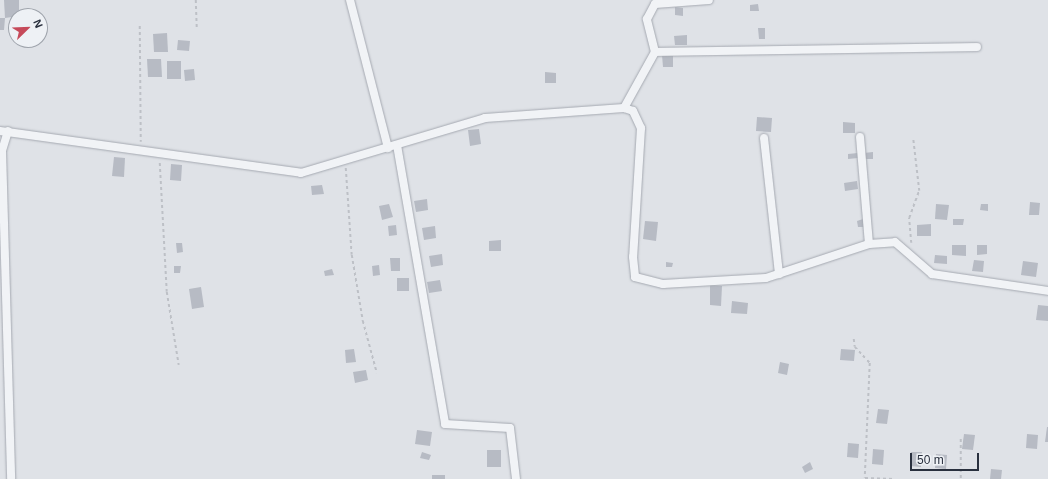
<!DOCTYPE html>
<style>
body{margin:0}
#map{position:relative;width:1048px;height:479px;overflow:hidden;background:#dfe2e7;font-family:Arial,sans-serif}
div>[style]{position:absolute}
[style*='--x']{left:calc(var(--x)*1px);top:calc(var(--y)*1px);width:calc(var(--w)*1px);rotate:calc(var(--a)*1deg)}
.building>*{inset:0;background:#b7bbc4}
.path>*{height:1.5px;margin-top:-0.75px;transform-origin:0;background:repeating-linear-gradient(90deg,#bdc0c6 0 3px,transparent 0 6px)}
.roads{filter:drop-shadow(0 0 1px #a5a9b1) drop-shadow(0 0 1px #a5a9b1)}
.minor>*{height:8px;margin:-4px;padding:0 4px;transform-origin:4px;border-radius:4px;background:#f1f3f6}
span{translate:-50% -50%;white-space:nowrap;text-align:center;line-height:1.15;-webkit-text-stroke:3.5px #eef1f5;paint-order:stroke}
.north{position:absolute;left:8px;top:8px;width:40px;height:40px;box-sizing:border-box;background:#eef1f5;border:1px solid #9fa4ac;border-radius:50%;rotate:67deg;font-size:11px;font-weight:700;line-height:16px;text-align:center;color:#29303e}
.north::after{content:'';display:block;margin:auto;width:14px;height:18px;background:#c64a5a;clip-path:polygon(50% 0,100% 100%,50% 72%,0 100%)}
.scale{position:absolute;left:910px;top:453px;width:69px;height:18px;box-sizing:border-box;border:2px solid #29303e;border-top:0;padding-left:5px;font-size:12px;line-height:14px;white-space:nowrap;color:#29303e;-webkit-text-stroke:3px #eef1f5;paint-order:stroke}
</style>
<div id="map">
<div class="building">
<i style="clip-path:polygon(4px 0,19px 0,19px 16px,5px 18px)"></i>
<i style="clip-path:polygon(758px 4px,759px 11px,750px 11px,750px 5px)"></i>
<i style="clip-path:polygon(675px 7px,683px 8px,683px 16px,675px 15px)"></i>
<i style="clip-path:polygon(0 18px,5px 18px,4px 30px,0 30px)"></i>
<i style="clip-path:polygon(758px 28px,765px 28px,765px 39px,759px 39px)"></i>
<i style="clip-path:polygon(167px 33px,168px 52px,154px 52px,153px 34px)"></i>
<i style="clip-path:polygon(687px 35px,687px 45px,675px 45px,674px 36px)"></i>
<i style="clip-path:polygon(178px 40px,190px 41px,189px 51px,177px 50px)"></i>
<i style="clip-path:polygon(662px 55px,673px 55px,673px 67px,663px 67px)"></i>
<i style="clip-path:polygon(147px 59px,161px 59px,162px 77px,148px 77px)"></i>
<i style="clip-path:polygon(167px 61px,181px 61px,181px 79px,167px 79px)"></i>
<i style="clip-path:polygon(194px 69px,195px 80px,185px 81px,184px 70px)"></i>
<i style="clip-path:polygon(545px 72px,556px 73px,556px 83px,545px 83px)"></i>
<i style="clip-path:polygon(757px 117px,772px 118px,771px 132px,756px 131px)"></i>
<i style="clip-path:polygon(843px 122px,855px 123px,855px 133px,843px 133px)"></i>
<i style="clip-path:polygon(479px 129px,481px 144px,470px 146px,468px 130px)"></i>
<i style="clip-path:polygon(873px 152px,873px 159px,865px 159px,864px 153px)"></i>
<i style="clip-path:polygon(858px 153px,858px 158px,848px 159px,848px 154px)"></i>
<i style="clip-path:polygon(114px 157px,125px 158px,124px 177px,112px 176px)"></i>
<i style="clip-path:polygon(171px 164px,182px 165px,181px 181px,170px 180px)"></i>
<i style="clip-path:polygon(857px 181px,858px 189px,845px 191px,844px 183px)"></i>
<i style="clip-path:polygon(322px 185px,324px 194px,312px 195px,311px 186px)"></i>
<i style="clip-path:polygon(427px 199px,428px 210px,416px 212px,414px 201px)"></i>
<i style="clip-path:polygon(1030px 202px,1040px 203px,1039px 215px,1029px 215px)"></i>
<i style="clip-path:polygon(389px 204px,393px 217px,382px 220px,379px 206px)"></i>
<i style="clip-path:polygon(936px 204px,949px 205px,947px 220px,935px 219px)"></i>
<i style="clip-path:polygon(981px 204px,988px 204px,988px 211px,980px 210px)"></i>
<i style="clip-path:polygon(863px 219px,864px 227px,858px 227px,857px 221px)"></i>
<i style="clip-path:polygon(953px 219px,964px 219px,963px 225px,953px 225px)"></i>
<i style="clip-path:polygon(645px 221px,658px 222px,656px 241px,643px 239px)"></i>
<i style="clip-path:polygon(931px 224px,931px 236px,917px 236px,917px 225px)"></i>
<i style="clip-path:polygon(396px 225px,397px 235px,389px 236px,388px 226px)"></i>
<i style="clip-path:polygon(435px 226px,436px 238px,424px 240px,422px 228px)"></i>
<i style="clip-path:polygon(501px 240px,501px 251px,489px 251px,489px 241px)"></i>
<i style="clip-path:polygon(176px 243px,182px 243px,183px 252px,177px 253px)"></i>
<i style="clip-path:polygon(952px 245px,966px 245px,966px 256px,952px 255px)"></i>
<i style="clip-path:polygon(977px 245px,987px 245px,987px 254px,977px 255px)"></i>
<i style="clip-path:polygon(442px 254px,443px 265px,431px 267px,429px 256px)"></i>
<i style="clip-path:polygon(935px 255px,947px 256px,947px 264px,934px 263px)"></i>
<i style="clip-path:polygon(390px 258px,400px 258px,400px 271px,391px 271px)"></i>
<i style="clip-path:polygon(974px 260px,984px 261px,983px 272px,972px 271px)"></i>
<i style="clip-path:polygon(1023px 261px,1038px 263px,1036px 277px,1021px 275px)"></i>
<i style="clip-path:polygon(666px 262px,673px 263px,672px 267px,666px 267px)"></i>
<i style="clip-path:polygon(379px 265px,380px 275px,373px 276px,372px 266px)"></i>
<i style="clip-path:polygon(174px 266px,181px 266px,180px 273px,174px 273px)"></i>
<i style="clip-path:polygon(332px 269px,334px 275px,325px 276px,324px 271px)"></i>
<i style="clip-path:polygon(397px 278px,409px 278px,409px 291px,397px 291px)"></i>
<i style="clip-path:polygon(440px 280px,442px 291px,429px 293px,427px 282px)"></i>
<i style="clip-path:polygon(710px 285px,722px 286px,721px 306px,710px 305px)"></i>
<i style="clip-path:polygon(201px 287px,204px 307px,192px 309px,189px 289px)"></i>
<i style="clip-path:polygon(732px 301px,748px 303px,747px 314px,731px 313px)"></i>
<i style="clip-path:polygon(1038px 305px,1048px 306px,1048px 321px,1036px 320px)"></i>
<i style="clip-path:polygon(354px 349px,356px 362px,346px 363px,345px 350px)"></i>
<i style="clip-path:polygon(841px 349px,855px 350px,854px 361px,840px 360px)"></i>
<i style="clip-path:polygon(780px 362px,789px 364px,787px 375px,778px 373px)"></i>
<i style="clip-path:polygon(366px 370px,368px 380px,355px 383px,353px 372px)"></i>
<i style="clip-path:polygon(878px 409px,889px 410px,887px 424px,876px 423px)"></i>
<i style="clip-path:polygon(1047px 427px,1048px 427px,1048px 442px,1045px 442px)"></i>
<i style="clip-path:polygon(417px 430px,432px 432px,430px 446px,415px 444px)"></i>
<i style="clip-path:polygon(964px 434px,975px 435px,973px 450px,962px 449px)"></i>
<i style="clip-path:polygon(1027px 434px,1038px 435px,1037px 449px,1026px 448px)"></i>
<i style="clip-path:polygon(848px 443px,859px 444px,858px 458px,847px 457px)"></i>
<i style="clip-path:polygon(873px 449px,884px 450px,883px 465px,872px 464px)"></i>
<i style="clip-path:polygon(487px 450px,501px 450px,501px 467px,487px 467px)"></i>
<i style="clip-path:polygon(422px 452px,431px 455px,429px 460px,420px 458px)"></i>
<i style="clip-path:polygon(911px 452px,922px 452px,921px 467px,910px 466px)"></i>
<i style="clip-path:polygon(936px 454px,947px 455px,946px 469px,935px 468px)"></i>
<i style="clip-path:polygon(810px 462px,813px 469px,805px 473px,802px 467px)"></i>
<i style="clip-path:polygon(991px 469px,1002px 470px,1001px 479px,990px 479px)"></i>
<i style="clip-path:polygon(432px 475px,445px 475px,445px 479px,432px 479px)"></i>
</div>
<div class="path">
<i style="--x:196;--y:0;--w:28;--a:88"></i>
<i style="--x:140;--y:26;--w:116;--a:89.5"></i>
<i style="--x:160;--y:163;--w:129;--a:86.9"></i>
<i style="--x:167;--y:292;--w:74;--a:80.7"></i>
<i style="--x:346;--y:168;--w:87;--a:86.1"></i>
<i style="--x:352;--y:255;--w:67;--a:80.5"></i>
<i style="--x:363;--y:321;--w:54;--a:74.9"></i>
<i style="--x:911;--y:243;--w:25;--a:-95"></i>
<i style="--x:909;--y:218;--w:29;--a:-70"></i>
<i style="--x:919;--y:191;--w:52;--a:-96.6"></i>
<i style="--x:854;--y:339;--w:8;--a:83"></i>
<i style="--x:855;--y:347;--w:22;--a:47"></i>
<i style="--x:870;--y:363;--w:115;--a:92.5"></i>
<i style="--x:865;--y:478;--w:30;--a:2"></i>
<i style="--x:961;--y:439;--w:40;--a:90"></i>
</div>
<div class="roads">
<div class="minor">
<i style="--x:350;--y:0;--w:153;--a:75.6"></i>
<i style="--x:655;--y:52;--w:322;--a:-0.9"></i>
<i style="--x:624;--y:108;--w:64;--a:-61"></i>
<i style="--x:655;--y:52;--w:34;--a:-104"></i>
<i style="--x:647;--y:19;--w:17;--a:-62"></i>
<i style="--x:655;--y:4;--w:54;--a:-4.2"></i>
<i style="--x:0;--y:131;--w:304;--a:7.9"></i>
<i style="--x:301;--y:173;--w:192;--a:-16.6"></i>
<i style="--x:485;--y:118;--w:139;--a:-4.1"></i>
<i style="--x:624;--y:108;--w:9;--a:18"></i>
<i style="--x:633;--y:111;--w:19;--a:65"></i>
<i style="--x:641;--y:128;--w:129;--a:93.5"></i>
<i style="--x:633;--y:257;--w:20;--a:84"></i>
<i style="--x:635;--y:277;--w:29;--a:14"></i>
<i style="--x:663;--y:284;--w:103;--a:-3.3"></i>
<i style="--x:766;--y:278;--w:108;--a:-18.3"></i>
<i style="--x:869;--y:244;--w:26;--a:-4"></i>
<i style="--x:895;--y:242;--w:49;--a:40.9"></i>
<i style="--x:932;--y:274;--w:117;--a:8.3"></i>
<i style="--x:8;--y:131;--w:21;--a:107"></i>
<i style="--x:2;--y:151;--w:328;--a:88.4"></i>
<i style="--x:860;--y:137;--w:107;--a:85.2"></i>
<i style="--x:764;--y:138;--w:137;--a:83.7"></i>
<i style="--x:397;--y:145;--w:283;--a:80.2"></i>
<i style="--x:445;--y:424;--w:65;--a:3.5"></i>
<i style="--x:510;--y:428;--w:51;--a:83.3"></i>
</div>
</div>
<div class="north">N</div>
<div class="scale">50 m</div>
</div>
